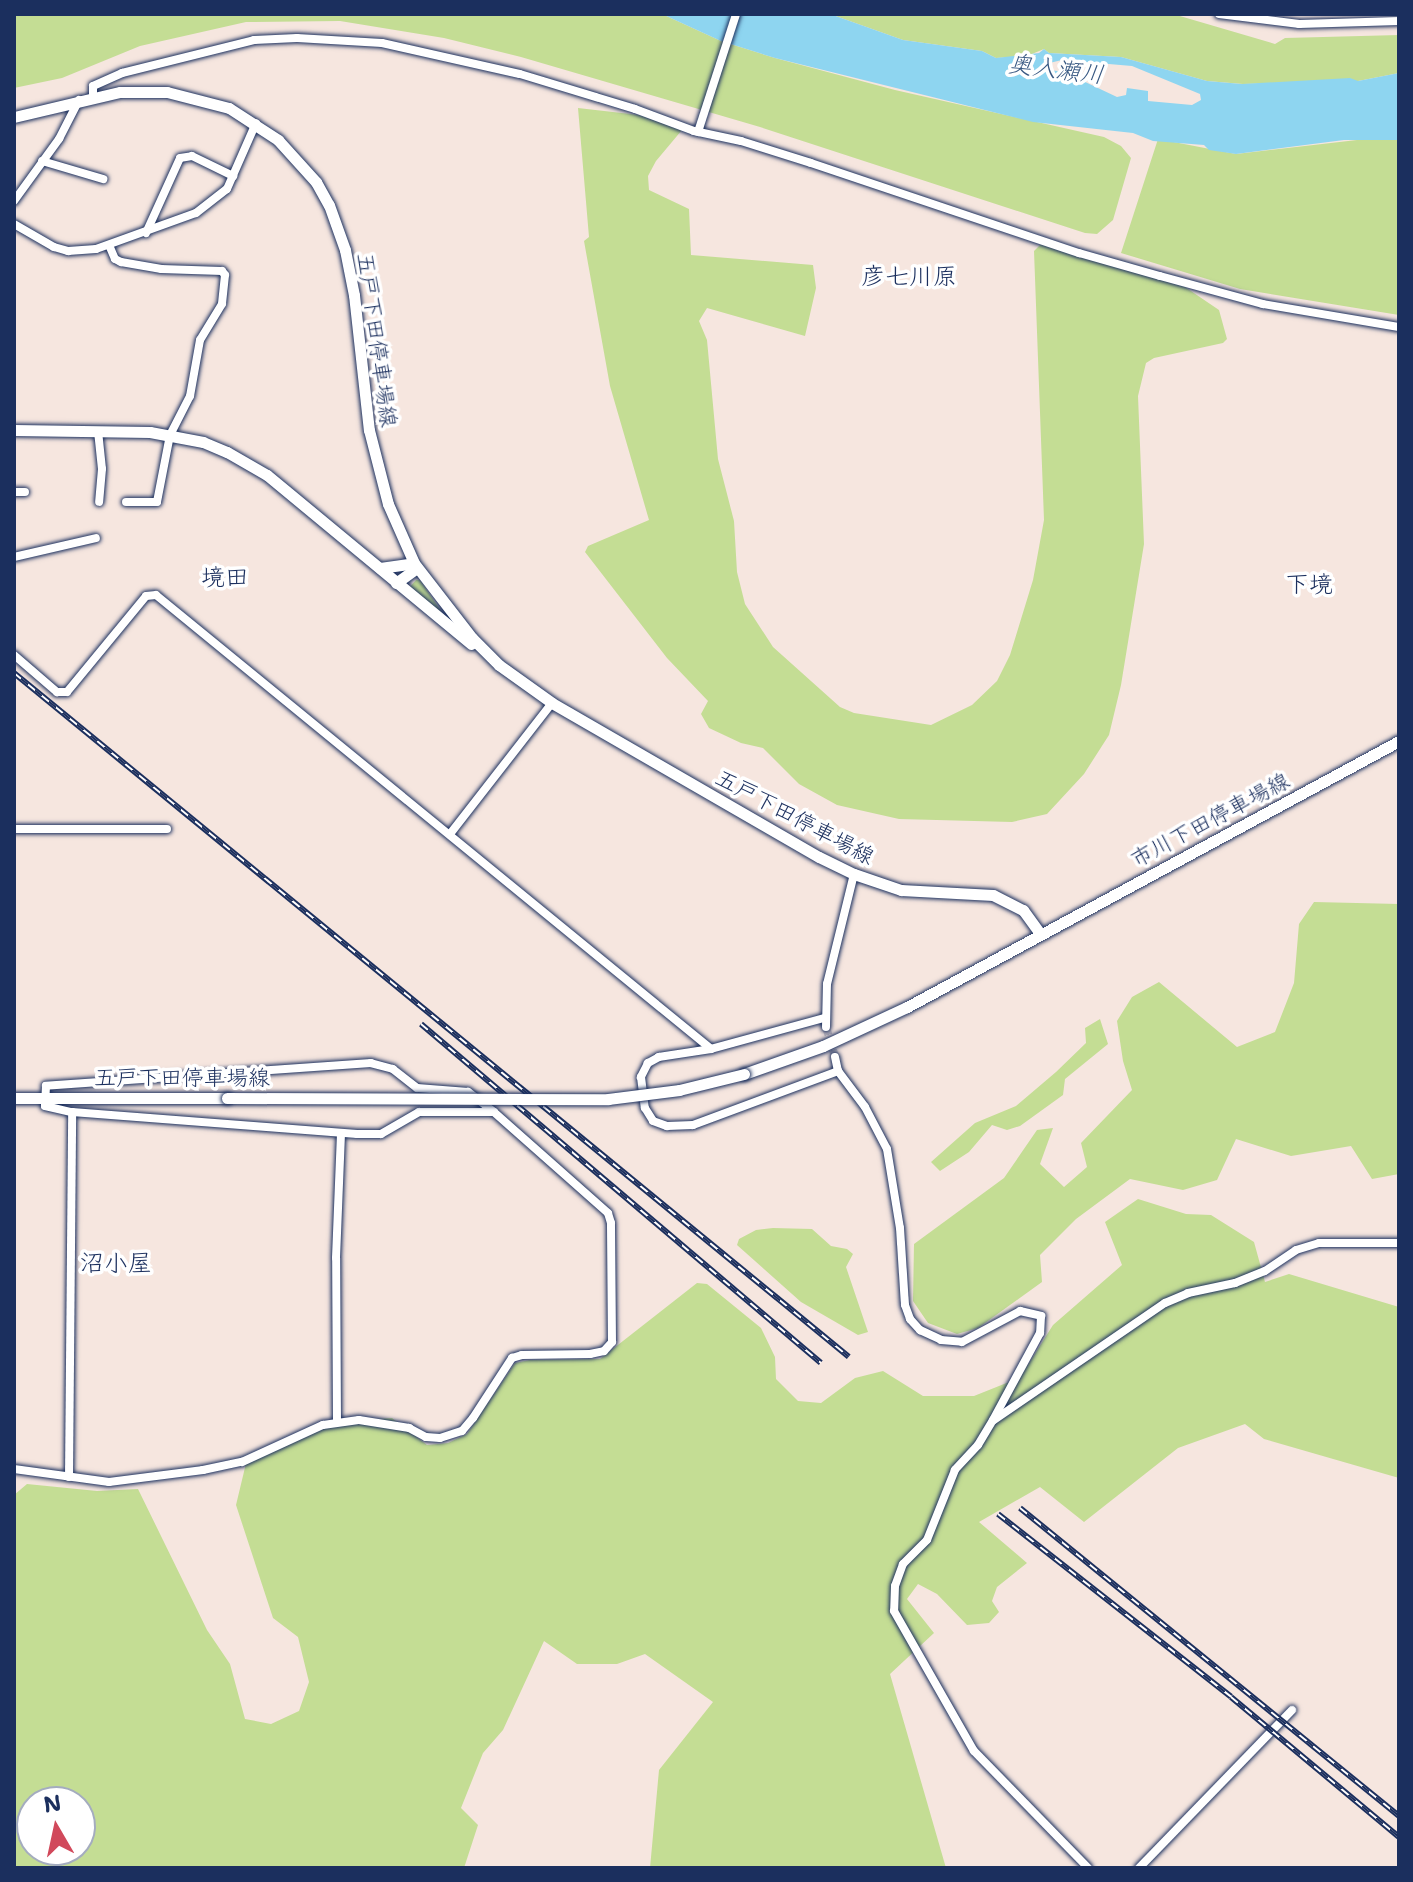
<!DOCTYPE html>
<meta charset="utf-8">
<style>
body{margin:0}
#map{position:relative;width:1413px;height:1882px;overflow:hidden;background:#f6e6df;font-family:"Shantell Sans","Klee One",sans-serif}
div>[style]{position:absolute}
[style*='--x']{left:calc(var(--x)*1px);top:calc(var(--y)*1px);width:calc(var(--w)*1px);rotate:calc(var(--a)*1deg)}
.green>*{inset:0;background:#c4dd94}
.water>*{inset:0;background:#8ed5f0}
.street-tunnel>*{height:8px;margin-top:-4px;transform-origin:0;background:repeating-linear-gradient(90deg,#cac1c5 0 8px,transparent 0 12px)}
.roads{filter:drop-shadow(0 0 2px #1b2f5e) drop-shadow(0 0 2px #1b2f5e)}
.street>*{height:8px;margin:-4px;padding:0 4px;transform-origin:4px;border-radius:4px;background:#fff}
.secondary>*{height:11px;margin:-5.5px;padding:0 5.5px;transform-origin:5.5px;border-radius:5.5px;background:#fff}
.rail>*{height:6px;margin-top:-3px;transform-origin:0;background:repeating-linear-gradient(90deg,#fff 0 9px,#1b2f5e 0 18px);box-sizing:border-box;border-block:2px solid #1b2f5e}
.bridges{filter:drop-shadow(0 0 2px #1b2f5e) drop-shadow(0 0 2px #1b2f5e)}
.secondary-bridge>*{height:11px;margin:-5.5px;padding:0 5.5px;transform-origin:5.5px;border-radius:5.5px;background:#fff}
span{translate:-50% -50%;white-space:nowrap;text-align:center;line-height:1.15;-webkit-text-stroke:7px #fff;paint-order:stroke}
.street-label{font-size:22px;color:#1b2f5e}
.water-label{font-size:24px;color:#385882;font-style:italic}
.neighbourhood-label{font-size:24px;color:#1b2f5e}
.frame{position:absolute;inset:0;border:16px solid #1b2f5e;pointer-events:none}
.north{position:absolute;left:16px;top:1786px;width:80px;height:80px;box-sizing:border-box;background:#fff;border:2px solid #a4acbf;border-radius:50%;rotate:351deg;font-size:22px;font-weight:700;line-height:32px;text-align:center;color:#1b2f5e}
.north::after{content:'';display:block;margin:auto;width:28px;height:36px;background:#d1495b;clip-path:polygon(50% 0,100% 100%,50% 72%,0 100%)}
</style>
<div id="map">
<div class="green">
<i style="clip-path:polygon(14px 14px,662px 14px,721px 41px,775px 58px,895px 90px,1104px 137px,1121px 146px,1131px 158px,1113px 220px,1097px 234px,1085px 233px,760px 127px,521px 57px,444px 38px,340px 21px,246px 22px,140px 46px,62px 78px,14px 88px)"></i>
<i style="clip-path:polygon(830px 14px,1173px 14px,1275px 44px,1285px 38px,1399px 35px,1399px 73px,1358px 81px,1243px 84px,1207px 81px,1121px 57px,1049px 53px,1044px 49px,1027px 56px,996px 58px,982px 51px,903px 40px)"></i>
<i style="clip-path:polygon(578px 108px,639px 115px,682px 130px,656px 161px,648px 176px,649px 190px,689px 209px,691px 255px,813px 265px,816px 288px,805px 336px,707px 308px,699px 321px,707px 340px,718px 459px,734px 521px,737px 572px,745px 604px,773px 647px,840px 707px,854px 713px,931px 725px,972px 705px,997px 681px,1010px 655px,1033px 580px,1044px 520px,1034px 251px,1041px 244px,1185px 287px,1219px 310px,1227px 339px,1223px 343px,1154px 358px,1146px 363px,1138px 396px,1144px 544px,1121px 685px,1109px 735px,1084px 774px,1047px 814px,1012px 822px,899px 819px,837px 805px,799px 784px,763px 748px,741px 743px,709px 728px,701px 714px,708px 701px,667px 658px,585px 552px,588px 546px,649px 520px,610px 386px,584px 241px,589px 237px)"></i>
<i style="clip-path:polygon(1383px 137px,1399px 140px,1399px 315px,1240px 289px,1121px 253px,1158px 139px,1236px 154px)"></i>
<i style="clip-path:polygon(416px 580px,420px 580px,443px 614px,408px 589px)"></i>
<i style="clip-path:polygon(1314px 902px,1399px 904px,1399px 1174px,1372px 1179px,1351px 1146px,1291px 1156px,1236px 1139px,1217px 1180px,1183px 1190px,1130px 1179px,1076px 1219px,1040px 1255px,1042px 1282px,978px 1328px,957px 1334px,928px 1323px,913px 1301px,914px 1244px,1004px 1178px,1037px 1130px,1053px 1128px,1040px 1164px,1064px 1187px,1087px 1167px,1081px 1143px,1132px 1090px,1123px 1061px,1117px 1021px,1132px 997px,1159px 982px,1237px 1047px,1275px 1032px,1294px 983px,1299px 924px)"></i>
<i style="clip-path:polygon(1100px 1019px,1108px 1044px,1065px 1079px,1063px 1095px,1020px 1126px,1007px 1130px,992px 1125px,969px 1152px,940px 1171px,931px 1162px,975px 1123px,1016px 1106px,1056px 1072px,1086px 1043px,1085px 1028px)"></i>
<i style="clip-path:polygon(evenodd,1138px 1199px,1186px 1214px,1211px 1215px,1254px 1242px,1265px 1282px,1289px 1274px,1399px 1307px,1399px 1478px,1264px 1439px,1245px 1424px,1178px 1448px,1084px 1522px,1040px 1487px,979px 1522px,1027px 1563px,997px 1587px,992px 1601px,999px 1612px,989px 1623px,967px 1625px,937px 1594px,918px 1584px,907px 1599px,934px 1633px,890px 1674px,946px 1868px,650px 1868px,659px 1770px,713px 1702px,645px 1654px,617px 1664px,577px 1664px,544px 1641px,503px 1730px,483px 1753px,461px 1808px,478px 1825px,464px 1868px,14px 1868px,14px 1495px,27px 1484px,97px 1491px,138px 1489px,207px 1630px,230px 1664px,245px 1719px,271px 1724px,299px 1711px,309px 1682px,298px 1637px,273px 1618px,236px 1505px,248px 1455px,335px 1422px,392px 1418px,427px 1445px,448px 1443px,467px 1434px,515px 1363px,530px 1360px,600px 1359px,697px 1283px,707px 1284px,761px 1328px,775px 1357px,776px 1379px,798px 1401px,821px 1403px,855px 1378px,883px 1371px,923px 1396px,974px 1396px,1009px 1382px,1026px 1368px,1053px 1325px,1122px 1265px,1105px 1222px,1138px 1199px,32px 1802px,80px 1802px,80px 1850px,32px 1850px,32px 1802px)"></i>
<i style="clip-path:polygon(773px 1228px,812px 1229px,831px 1246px,847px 1249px,853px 1254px,846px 1267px,868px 1332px,858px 1335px,801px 1302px,737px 1245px,739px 1239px,756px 1230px)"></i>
</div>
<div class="water">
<i style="clip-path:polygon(evenodd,662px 14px,830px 14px,903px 40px,982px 51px,996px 58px,1039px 53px,1044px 49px,1049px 53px,1121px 57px,1207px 81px,1242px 84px,1350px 78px,1358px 81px,1399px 73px,1399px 140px,1344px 140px,1236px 154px,1209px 150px,1204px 145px,1153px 141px,1133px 133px,1033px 122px,775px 58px,721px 41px,662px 14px,1062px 60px,1132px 66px,1200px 94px,1201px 100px,1192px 105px,1148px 101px,1148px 91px,1127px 88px,1126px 95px,1117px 97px,1064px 72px,1043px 69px,1041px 65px,1062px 60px)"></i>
</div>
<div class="street-tunnel">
<i style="--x:826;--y:1027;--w:31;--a:73"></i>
</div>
<div class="roads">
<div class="street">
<i style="--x:1219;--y:14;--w:81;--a:7.1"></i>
<i style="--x:1299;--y:24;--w:100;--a:-1.7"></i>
<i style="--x:93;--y:97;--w:11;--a:-90"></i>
<i style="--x:93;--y:86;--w:32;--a:-24"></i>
<i style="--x:122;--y:73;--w:136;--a:-14"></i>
<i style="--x:254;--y:40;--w:43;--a:-2.7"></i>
<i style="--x:297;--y:38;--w:85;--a:3.4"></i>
<i style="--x:382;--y:43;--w:141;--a:12.7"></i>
<i style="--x:520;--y:74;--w:120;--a:16.9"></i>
<i style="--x:635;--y:109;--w:63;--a:20.4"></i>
<i style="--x:694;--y:131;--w:48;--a:12"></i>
<i style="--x:741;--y:141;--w:73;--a:17.4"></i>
<i style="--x:811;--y:163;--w:283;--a:18.6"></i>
<i style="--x:1079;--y:253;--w:84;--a:15.9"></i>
<i style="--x:1160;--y:276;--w:107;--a:15.2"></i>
<i style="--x:1263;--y:304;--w:138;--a:9.6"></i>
<i style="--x:698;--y:132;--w:124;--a:-72.1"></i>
<i style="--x:42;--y:161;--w:64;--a:16.4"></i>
<i style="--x:14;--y:201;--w:77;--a:-54"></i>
<i style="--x:59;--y:139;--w:44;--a:-62.9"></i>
<i style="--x:14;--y:224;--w:46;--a:29.9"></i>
<i style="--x:54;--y:247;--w:15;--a:16"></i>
<i style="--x:68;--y:251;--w:28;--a:-4"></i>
<i style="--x:96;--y:249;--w:106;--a:-19.8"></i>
<i style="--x:196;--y:213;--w:39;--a:-38"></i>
<i style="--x:227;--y:189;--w:72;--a:-66.3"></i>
<i style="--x:146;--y:233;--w:82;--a:-65.6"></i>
<i style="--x:180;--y:158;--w:12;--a:-9"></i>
<i style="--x:192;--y:156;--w:46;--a:26"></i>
<i style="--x:109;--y:245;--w:15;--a:67"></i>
<i style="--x:115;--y:259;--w:7;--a:27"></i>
<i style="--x:121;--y:262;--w:41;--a:9.9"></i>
<i style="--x:161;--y:269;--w:61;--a:1.9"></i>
<i style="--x:222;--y:271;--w:5;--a:53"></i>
<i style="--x:225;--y:275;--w:29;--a:96"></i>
<i style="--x:222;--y:304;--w:42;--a:121.4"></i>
<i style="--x:200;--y:340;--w:57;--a:100.1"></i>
<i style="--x:190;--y:396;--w:44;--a:117.1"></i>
<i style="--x:170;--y:435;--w:68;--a:101"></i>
<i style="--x:157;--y:502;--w:31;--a:180"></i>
<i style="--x:98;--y:431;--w:38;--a:84"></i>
<i style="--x:102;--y:469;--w:33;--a:95"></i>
<i style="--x:14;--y:492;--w:11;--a:0"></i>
<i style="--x:14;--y:557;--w:84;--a:-13"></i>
<i style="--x:14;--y:655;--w:57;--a:40.7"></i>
<i style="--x:57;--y:692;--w:10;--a:0"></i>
<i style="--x:67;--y:692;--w:124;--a:-50.5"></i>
<i style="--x:146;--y:596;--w:10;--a:-6"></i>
<i style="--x:156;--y:595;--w:717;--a:39.28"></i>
<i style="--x:14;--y:829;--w:153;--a:0"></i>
<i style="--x:450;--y:834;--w:166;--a:-52.1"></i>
<i style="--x:824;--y:1018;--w:117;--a:164.7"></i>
<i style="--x:711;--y:1049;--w:53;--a:171.3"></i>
<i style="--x:659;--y:1057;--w:13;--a:151"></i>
<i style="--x:648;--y:1063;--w:16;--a:117"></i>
<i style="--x:641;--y:1077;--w:31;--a:83"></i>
<i style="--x:645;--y:1108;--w:15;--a:58"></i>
<i style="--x:653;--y:1121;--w:15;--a:20"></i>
<i style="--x:667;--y:1126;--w:26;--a:-2"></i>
<i style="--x:693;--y:1125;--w:155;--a:-20.4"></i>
<i style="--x:826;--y:1027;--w:43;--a:-88.7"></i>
<i style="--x:827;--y:984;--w:113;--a:-76.2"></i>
<i style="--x:835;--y:1057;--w:14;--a:78"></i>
<i style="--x:838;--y:1071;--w:45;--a:53.1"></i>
<i style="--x:865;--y:1107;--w:47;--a:62.4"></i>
<i style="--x:887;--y:1149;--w:80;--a:80.7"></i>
<i style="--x:900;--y:1228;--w:77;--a:86.3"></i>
<i style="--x:905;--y:1305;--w:15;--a:70"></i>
<i style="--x:910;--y:1319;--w:15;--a:48"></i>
<i style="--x:920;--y:1330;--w:23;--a:25"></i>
<i style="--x:941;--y:1340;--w:21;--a:5"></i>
<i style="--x:962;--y:1342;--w:66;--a:-28.1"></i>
<i style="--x:1020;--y:1311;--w:22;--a:13"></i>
<i style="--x:1041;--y:1316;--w:17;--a:93"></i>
<i style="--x:1040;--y:1333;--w:99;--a:118.4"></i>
<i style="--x:993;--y:1420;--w:29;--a:121"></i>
<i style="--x:978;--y:1445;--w:34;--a:133"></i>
<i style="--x:955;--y:1470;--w:75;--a:111.8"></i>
<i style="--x:927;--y:1540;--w:34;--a:135"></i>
<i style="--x:903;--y:1564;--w:23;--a:110"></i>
<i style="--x:895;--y:1586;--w:25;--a:92"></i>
<i style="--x:894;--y:1611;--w:161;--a:60.3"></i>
<i style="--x:974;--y:1751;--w:163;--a:45.7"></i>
<i style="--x:994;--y:1420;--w:207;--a:-34.4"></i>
<i style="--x:1165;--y:1303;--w:25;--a:-23"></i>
<i style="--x:1188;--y:1293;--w:48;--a:-12"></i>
<i style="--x:1235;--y:1283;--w:32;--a:-22"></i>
<i style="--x:1265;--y:1271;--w:37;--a:-34"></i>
<i style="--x:1296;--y:1250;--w:24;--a:-17"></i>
<i style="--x:1319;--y:1243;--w:80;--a:0"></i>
<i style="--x:337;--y:1422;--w:164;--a:-90.3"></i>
<i style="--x:336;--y:1258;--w:125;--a:-87.7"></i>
<i style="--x:14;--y:1469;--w:96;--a:7.8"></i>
<i style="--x:109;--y:1482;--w:95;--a:-7.3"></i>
<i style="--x:203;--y:1470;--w:40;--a:-12"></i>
<i style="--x:242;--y:1462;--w:89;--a:-24.6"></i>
<i style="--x:323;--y:1425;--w:36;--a:-8"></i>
<i style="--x:359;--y:1420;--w:51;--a:9.1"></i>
<i style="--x:409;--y:1428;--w:19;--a:28"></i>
<i style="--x:426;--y:1437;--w:14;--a:4"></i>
<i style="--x:440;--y:1438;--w:23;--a:-18"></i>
<i style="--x:462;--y:1431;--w:17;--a:-50"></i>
<i style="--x:473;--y:1418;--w:72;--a:-57"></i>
<i style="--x:512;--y:1358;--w:10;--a:-17"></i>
<i style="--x:522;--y:1355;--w:68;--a:-0.8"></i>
<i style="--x:590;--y:1354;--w:14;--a:-12"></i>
<i style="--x:604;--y:1351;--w:12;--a:-48"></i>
<i style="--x:612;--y:1342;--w:119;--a:-90.5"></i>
<i style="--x:611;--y:1223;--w:10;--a:-107"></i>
<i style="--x:608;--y:1213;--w:152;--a:-138.5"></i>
<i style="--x:494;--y:1112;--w:33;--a:-142"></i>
<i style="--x:468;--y:1092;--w:51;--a:-175.5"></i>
<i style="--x:417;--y:1088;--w:31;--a:-142"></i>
<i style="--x:393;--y:1069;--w:23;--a:-165"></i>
<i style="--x:371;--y:1063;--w:326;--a:176"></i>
<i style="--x:46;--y:1086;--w:20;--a:93"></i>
<i style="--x:45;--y:1106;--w:28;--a:13"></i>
<i style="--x:72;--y:1112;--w:286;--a:4.4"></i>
<i style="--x:357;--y:1134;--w:24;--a:0"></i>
<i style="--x:381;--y:1134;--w:44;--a:-30.1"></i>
<i style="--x:419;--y:1112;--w:75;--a:0"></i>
<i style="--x:69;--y:1477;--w:365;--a:-89.5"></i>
<i style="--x:1139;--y:1868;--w:220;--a:-45.9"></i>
</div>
<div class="secondary">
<i style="--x:14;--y:117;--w:109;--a:-13.3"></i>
<i style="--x:120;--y:92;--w:47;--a:0"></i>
<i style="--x:167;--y:92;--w:64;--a:14.5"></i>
<i style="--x:229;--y:108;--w:59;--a:33.1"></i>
<i style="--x:278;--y:140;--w:57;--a:47.9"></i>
<i style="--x:316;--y:182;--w:26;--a:61"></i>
<i style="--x:329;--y:205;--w:48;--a:70.4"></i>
<i style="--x:345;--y:250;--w:46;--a:78.7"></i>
<i style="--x:354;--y:295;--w:136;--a:83.7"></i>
<i style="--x:369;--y:430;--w:76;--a:75.6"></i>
<i style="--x:388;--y:504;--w:64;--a:66.2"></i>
<i style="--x:414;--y:563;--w:95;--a:52.3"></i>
<i style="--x:472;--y:638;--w:38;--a:45"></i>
<i style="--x:499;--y:665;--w:65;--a:35.6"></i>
<i style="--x:552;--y:703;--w:308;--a:30"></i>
<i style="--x:819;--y:857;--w:39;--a:26"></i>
<i style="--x:854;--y:874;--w:50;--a:18.8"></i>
<i style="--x:901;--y:890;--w:92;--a:3.1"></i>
<i style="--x:993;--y:895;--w:34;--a:27"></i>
<i style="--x:1023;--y:910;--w:29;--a:54"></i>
<i style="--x:14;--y:430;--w:136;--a:0.8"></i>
<i style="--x:150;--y:432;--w:54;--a:10.7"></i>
<i style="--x:203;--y:442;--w:26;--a:23"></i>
<i style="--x:227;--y:452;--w:46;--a:29.9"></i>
<i style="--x:267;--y:475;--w:265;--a:39.6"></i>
<i style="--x:380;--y:568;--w:34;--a:-8"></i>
<i style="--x:396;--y:583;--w:26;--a:-36"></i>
<i style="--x:744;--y:1074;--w:84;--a:-19.5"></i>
<i style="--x:823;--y:1046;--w:93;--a:-24.9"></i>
<i style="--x:907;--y:1007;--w:559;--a:-28.4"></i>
<i style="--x:14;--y:1098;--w:213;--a:0"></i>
</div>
</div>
<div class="rail">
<i style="--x:14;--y:673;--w:1079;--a:39.32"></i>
<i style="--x:421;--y:1024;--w:524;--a:40.28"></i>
<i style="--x:1020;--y:1508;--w:488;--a:39.1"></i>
<i style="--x:998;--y:1514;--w:296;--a:38.1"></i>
<i style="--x:1231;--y:1697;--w:219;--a:39.8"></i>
</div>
<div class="bridges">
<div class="secondary-bridge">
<i style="--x:227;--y:1098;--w:381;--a:0.2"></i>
<i style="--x:608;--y:1099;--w:72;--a:-7.2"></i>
<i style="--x:679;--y:1090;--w:67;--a:-13.8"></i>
</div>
</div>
<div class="street-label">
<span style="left:377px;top:340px;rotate:82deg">五戸下田停車場線</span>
<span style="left:795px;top:817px;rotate:28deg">五戸下田停車場線</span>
<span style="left:1210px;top:820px;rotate:-28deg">市川下田停車場線</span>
<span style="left:182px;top:1078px">五戸下田停車場線</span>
</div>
<div class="water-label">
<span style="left:1056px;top:70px;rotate:7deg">奥入瀬川</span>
</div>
<div class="neighbourhood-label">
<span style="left:909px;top:277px">彦七川原</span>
<span style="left:225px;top:578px">境田</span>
<span style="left:1309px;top:585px">下境</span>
<span style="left:116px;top:1264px">沼小屋</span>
</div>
<div class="frame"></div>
<div class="north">N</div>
</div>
